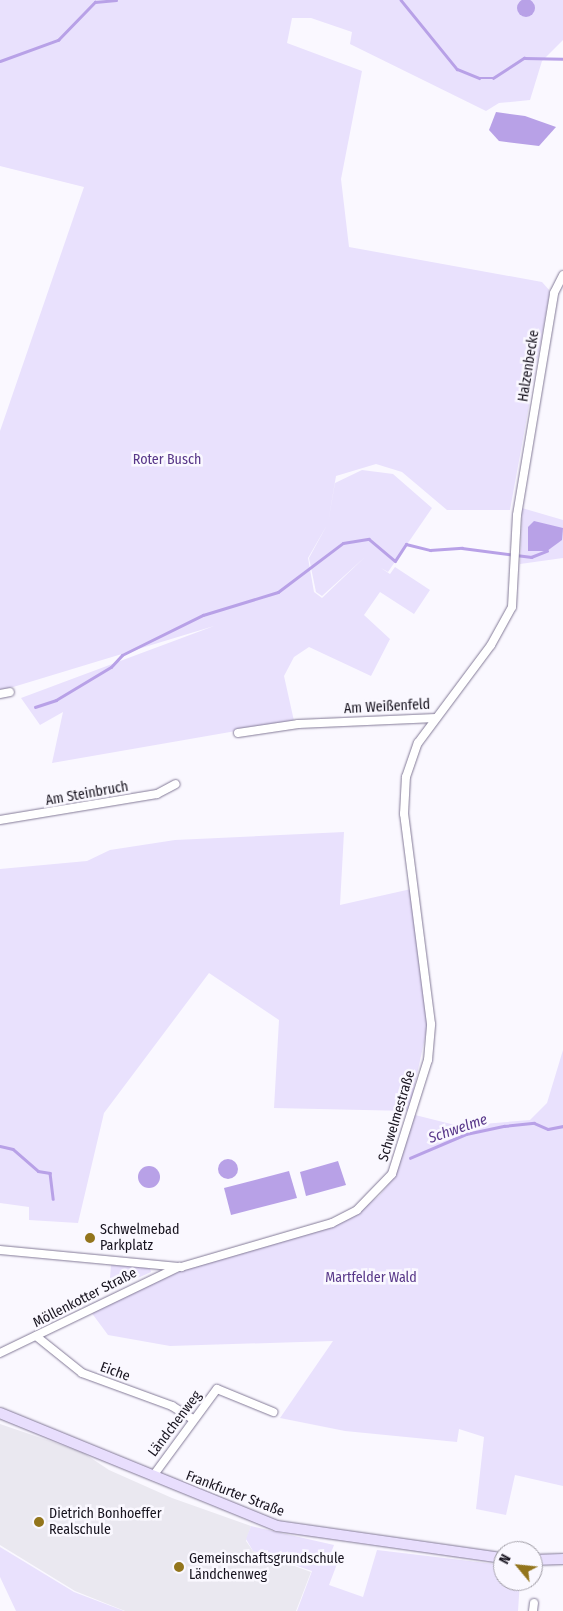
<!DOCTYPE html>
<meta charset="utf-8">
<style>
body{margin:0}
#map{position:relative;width:563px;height:1611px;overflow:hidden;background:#faf8ff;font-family:"Fira Sans Condensed",sans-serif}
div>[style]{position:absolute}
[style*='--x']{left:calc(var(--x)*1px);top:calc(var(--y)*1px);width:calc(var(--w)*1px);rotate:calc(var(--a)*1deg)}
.built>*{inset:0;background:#eae8f0}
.green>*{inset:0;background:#e9e1fd}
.water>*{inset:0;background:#b8a1e7}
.round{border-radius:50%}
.stream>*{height:2.5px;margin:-1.25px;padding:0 1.25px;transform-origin:1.25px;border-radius:1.25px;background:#b8a1e7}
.roads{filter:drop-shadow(0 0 1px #837a97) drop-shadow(0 0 1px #837a97)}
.minor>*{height:8px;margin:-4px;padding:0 4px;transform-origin:4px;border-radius:4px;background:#fff}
.secondary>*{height:10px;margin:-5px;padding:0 5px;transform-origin:5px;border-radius:5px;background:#e8defd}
.dots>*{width:14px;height:14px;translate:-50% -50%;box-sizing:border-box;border:2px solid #faf8ff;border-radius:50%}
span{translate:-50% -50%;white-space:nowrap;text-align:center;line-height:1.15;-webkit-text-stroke:5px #faf8ff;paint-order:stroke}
.street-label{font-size:14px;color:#17131e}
.park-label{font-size:14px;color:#573688}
.poi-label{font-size:14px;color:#17131e}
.left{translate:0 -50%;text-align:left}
.water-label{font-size:15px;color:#5a398b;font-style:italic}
.north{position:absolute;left:493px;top:1541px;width:50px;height:50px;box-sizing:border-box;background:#faf8ff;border:1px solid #9f9ca5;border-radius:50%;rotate:298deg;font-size:14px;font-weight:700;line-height:20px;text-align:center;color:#17131e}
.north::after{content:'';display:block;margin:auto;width:18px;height:22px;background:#93751c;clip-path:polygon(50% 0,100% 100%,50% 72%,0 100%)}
</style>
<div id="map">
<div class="built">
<i style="clip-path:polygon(0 1424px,82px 1452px,109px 1470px,172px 1498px,251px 1526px,246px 1541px,253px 1551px,311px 1572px,296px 1611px,125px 1611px,75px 1591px,0 1545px)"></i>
</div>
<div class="green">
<i style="clip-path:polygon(evenodd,0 0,563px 0,563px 40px,542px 61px,530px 100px,499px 103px,486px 111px,350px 44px,352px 32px,311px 18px,292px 18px,287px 43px,362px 71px,341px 179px,349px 247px,542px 282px,550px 291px,510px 510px,447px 510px,402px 472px,376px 464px,336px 476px,328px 523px,335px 483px,362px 470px,393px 474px,432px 508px,388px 572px,381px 568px,390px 574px,395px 567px,430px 590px,414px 614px,380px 592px,364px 615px,390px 639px,371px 676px,309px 647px,294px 657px,284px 676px,294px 721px,52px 763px,63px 712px,40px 725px,21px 698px,214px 626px,0 691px,0 431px,84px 187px,0 166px,0 0,327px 525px,309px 558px,316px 592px,322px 596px,365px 557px,322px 598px,314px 592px,308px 558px,327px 525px)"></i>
<i style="clip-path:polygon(522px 508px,563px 520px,563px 558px,520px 564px)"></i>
<i style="clip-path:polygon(344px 832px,340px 905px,411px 889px,428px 1024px,409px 1111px,274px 1108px,279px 1020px,209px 973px,104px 1113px,78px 1223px,29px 1220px,29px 1207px,0 1203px,0 869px,87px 861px,110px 850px,175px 840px)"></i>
<i style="clip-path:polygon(563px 1050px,563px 1486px,515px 1475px,506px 1515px,476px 1509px,484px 1437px,459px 1429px,457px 1442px,345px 1431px,280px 1418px,333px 1341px,170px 1346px,108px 1335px,91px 1312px,185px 1269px,352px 1216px,379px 1196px,395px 1176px,415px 1115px,459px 1126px,530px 1120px,547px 1103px)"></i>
<i style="clip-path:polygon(111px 1265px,150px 1268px,151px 1272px,109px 1291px)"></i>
<i style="clip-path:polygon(251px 1526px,334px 1545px,331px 1553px,340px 1556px,329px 1585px,363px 1597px,377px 1550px,503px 1565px,503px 1581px,520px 1581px,518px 1611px,297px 1611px,312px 1571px,253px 1551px,246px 1539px)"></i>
<i style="clip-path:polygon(0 1547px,74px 1592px,124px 1611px,16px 1611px,0 1577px)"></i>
</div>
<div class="water">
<i class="round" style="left:517px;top:-1px;width:18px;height:18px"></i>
<i style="clip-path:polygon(496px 112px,525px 116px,556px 127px,539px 146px,499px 141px,489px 130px)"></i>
<i style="clip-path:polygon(534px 521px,563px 528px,562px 540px,547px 551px,528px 551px,528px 527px)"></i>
<i class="round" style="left:218px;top:1159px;width:20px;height:20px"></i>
<i style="clip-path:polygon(338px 1161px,346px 1185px,306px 1196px,300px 1172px)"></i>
<i class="round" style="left:138px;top:1166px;width:22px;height:22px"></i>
<i style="clip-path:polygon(289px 1171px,297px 1198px,231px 1215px,224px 1188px)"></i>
</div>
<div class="stream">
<i style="--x:401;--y:0;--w:89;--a:50.9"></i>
<i style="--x:457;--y:69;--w:24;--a:22"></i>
<i style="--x:479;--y:78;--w:14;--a:0"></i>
<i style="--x:493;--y:78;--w:37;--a:-33"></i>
<i style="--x:524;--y:58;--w:39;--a:1"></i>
<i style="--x:0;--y:61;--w:62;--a:-19.9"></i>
<i style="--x:58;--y:40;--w:53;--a:-45.8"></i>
<i style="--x:95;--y:2;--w:21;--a:-5"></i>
<i style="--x:35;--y:707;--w:22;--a:-18"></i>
<i style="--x:56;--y:700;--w:64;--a:-31"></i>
<i style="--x:111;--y:667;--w:16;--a:-47"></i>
<i style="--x:122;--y:655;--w:90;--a:-26.3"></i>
<i style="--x:203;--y:615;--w:78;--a:-17"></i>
<i style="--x:278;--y:592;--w:81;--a:-37"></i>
<i style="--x:343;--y:543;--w:26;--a:-9"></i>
<i style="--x:369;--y:539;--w:34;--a:40"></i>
<i style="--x:395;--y:561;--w:20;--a:-57"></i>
<i style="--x:406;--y:544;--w:25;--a:14"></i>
<i style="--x:430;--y:550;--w:32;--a:-4"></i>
<i style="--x:462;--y:548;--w:70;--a:7.4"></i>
<i style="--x:531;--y:557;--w:17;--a:-21"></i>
<i style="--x:0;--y:1146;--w:13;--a:13"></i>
<i style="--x:13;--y:1149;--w:33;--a:41"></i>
<i style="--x:38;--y:1171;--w:12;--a:9"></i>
<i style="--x:50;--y:1173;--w:26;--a:83"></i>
<i style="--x:410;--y:1158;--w:61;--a:-23.2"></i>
<i style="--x:466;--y:1134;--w:39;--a:-12"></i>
<i style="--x:504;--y:1126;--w:30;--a:-6"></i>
<i style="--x:534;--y:1123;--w:15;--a:23"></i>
<i style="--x:548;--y:1129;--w:15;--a:-11"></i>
</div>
<div class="roads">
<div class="minor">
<i style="--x:0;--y:694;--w:10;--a:-11"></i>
<i style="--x:238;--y:733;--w:61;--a:-8.5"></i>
<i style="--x:298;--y:724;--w:138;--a:-2.5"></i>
<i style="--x:0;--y:820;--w:159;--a:-9.4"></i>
<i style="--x:157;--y:794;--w:21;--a:-28"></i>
<i style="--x:0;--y:1250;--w:182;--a:5.4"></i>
<i style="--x:181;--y:1267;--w:157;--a:-16.2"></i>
<i style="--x:332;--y:1223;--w:28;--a:-27"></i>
<i style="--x:357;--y:1210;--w:50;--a:-45.8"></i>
<i style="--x:392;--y:1174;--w:120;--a:-72.5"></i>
<i style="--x:428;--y:1060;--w:36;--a:-85"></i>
<i style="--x:431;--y:1024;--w:212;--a:-97.3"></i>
<i style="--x:404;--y:814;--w:37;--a:-87"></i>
<i style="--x:406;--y:777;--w:36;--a:-71"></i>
<i style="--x:418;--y:743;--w:122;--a:-53.3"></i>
<i style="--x:491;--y:645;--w:43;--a:-61.1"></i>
<i style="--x:512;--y:607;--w:92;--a:-86.9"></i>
<i style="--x:517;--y:515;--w:225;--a:-80.5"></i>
<i style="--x:554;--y:293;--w:20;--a:-63"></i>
<i style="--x:36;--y:1336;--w:59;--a:38.8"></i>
<i style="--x:82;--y:1373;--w:96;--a:20.1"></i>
<i style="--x:172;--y:1406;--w:25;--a:32"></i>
<i style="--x:0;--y:1353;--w:199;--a:-25.7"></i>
<i style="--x:153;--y:1476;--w:108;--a:-53.7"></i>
<i style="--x:217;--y:1389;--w:61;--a:22.3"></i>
<i style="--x:533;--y:1611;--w:8;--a:-83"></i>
</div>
<div class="secondary">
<i style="--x:0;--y:1413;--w:299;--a:22.2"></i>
<i style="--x:277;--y:1526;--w:228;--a:8.1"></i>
<i style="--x:533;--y:1560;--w:30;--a:-2"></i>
</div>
</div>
<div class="dots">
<i style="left:90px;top:1238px;background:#93751c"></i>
<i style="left:39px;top:1522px;background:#93751c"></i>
<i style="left:179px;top:1567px;background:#93751c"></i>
</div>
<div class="street-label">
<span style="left:529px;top:366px;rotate:-81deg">Halzenbecke</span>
<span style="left:387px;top:707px;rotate:-3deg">Am Weißenfeld</span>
<span style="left:87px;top:794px;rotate:-10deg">Am Steinbruch</span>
<span style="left:397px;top:1116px;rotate:-73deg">Schwelmestraße</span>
<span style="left:85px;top:1298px;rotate:-27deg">Möllenkotter Straße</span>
<span style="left:115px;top:1372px;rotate:20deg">Eiche</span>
<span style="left:175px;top:1424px;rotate:-53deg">Ländchenweg</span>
<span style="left:235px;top:1494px;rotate:21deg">Frankfurter Straße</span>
</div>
<div class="park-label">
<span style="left:167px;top:460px">Roter Busch</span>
<span style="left:371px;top:1278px">Martfelder Wald</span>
</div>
<div class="poi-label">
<span class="left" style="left:100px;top:1238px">Schwelmebad<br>Parkplatz</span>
<span class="left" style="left:49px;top:1522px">Dietrich Bonhoeffer<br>Realschule</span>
<span class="left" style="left:189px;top:1567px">Gemeinschaftsgrundschule<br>Ländchenweg</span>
</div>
<div class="water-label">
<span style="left:458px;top:1129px;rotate:-19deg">Schwelme</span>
</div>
<div class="north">N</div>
</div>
